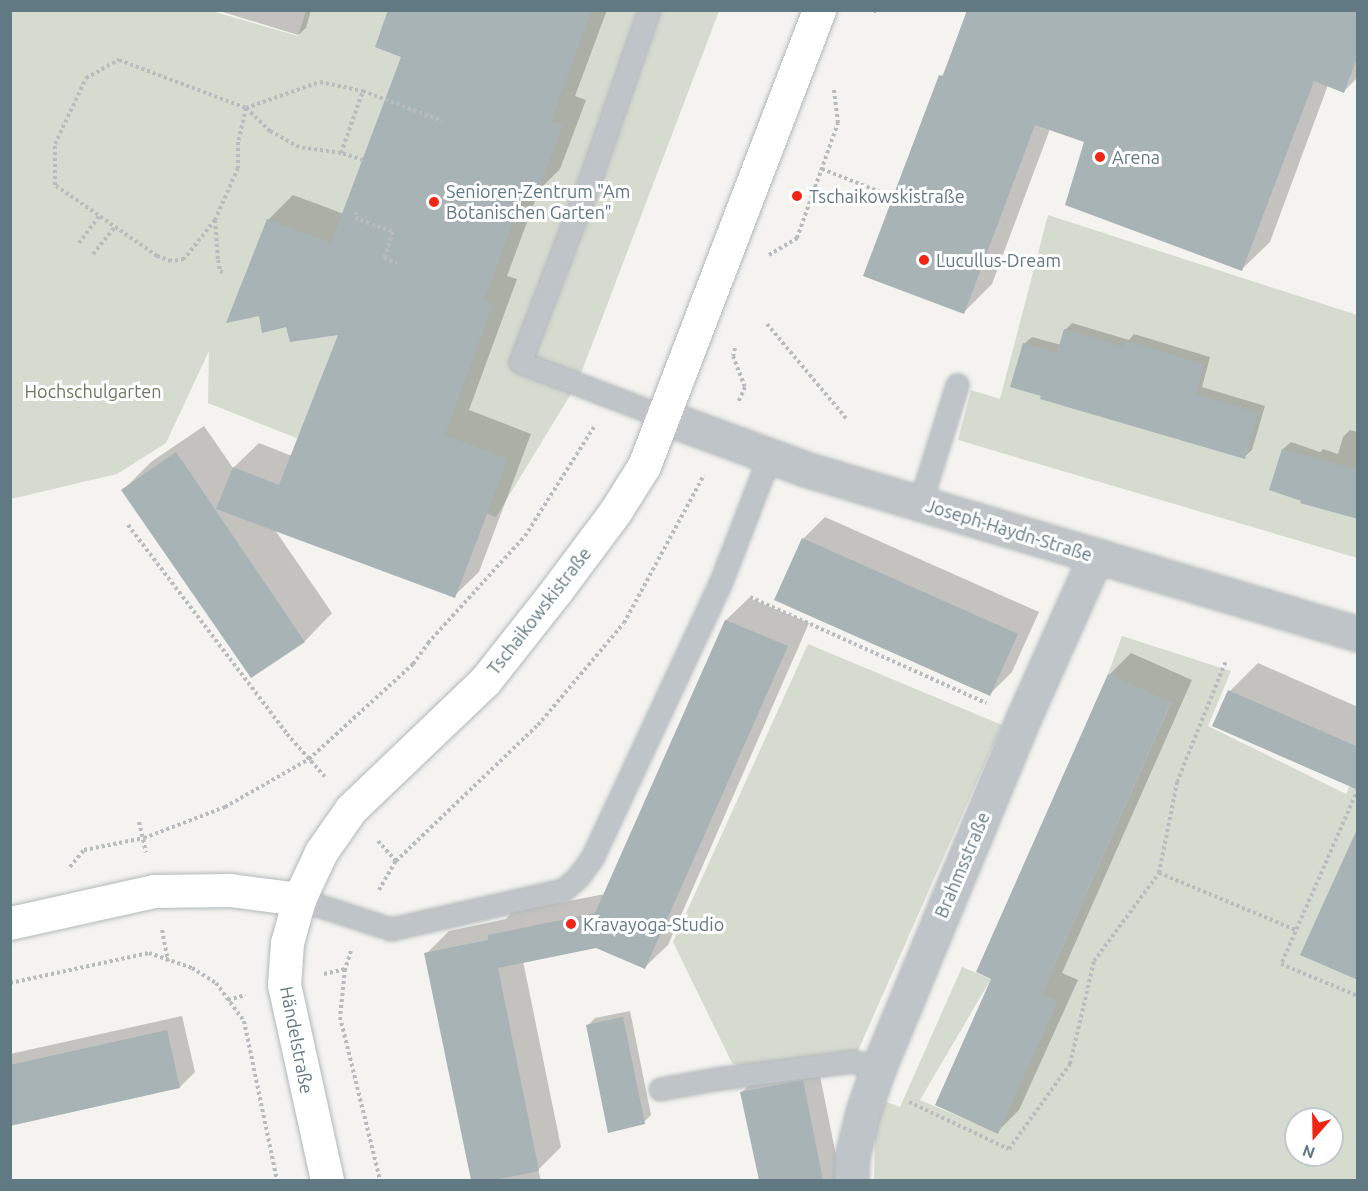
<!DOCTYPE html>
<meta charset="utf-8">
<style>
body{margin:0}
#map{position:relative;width:1368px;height:1191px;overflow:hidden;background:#f4f3ef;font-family:Ubuntu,sans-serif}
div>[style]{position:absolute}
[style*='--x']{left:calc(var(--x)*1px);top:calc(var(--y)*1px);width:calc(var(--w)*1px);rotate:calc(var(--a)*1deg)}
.green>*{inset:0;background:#d6dbd0}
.shadow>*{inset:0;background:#0003}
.building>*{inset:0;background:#a7b3b5}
.path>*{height:4px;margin-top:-2px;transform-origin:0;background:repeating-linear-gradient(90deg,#b8bcbe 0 3px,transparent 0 6px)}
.roads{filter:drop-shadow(0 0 2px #b1b8bb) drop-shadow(0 0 2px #b1b8bb)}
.lane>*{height:21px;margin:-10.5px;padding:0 10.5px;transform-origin:10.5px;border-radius:10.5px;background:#bec4c7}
.street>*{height:33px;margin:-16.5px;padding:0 16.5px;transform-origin:16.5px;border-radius:16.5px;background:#bec4c7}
.secondary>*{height:33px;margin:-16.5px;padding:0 16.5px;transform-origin:16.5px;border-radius:16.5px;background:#fff}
.dots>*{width:16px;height:16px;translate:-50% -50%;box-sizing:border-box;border:3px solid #fff;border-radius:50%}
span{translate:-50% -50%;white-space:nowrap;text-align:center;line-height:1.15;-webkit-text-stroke:6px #fff;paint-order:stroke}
.poi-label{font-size:18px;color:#617983}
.left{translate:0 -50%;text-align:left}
.park-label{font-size:18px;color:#697960}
.street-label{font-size:18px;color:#617983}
.frame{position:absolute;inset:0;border:12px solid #617983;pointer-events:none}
.north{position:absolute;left:1284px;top:1107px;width:60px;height:60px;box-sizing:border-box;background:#fff;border:2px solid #c0c9cd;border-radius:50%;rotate:200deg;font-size:16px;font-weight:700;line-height:24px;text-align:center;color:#617983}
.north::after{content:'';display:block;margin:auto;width:21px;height:27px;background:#ef2515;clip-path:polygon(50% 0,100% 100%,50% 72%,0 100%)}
</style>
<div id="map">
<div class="green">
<i style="clip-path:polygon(10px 11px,212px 11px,298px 36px,306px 11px,719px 11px,577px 384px,496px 517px,208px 403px,209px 351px,166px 443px,117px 474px,11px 499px)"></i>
<i style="clip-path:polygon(1048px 215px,1357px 315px,1357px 558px,958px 440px,971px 390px,1000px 399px)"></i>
<i style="clip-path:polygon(evenodd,1122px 636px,1231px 671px,1208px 726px,1346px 794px,1357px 769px,1357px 1180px,874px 1180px,876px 1098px,900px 1107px,962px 967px,991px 979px,920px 1100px,998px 1133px,1057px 1002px,1041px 995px,1171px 703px,1108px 674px,1122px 636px,1296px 1119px,1332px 1119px,1332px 1155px,1296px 1155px,1296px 1119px)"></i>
<i style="clip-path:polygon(808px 644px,1002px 725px,857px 1053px,746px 1068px,732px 1063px,673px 942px)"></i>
</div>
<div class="shadow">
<i style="clip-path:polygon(216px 10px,311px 10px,306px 28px,298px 35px)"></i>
<i style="clip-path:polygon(390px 10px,607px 10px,575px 96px,586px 100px,560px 169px,539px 190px,507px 276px,517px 279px,469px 410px,531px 434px,479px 572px,454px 596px,275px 530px,332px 613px,305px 641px,251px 676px,123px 490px,151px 462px,204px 426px,233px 468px,259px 443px,292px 456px,340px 333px,268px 220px,293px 195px,344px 214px,403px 56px)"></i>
<i style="clip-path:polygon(968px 10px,1358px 10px,1358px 77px,1344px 91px,1328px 85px,1270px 242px,1242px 269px,1085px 141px,1050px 129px,992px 284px,964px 312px,865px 275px)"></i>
<i style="clip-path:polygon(1072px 323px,1129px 340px,1134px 334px,1210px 357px,1202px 387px,1265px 406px,1252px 450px,1244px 457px,1024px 344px,1032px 337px,1061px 345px,1065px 330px)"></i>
<i style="clip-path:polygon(1350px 430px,1358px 432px,1358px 518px,1283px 449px,1291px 442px,1320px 452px,1323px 449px,1338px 454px,1343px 437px)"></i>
<i style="clip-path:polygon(825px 517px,1039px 612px,1012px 672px,990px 694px,803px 539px)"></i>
<i style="clip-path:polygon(749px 598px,809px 623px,668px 945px,645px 967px,596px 947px,523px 961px,561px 1147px,538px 1170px,541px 1180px,472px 1180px,426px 954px,449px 931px,506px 919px,512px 912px,605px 894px,726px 620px)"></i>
<i style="clip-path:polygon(1131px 653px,1192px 680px,1062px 973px,1078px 980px,1019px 1110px,997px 1132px,993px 978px,1109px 675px)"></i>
<i style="clip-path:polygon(1258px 663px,1358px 707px,1358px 789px,1214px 725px,1230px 691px)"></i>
<i style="clip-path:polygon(630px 1011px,651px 1115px,644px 1122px,588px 1025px,595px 1018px)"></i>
<i style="clip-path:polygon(182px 1016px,195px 1072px,180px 1087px,10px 1125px,10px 1054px)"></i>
<i style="clip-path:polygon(818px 1066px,841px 1180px,760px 1180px,742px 1092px,757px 1077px)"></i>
</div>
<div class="building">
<i style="clip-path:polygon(388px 10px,592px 10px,551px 121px,563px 125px,536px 195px,525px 191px,484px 300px,493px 304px,445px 435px,508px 459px,455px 598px,216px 509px,233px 467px,279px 485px,338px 335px,290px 342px,286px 327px,262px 333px,259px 316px,226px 323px,267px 219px,331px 243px,401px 57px,375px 47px)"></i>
<i style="clip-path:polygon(967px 10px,1358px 10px,1358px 55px,1344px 93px,1314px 81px,1242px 271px,1065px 205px,1084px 142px,1035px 125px,964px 314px,863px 276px,939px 75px,943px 76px)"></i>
<i style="clip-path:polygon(1064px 329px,1123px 347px,1126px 341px,1204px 364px,1196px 394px,1258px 413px,1245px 459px,1040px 399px,1041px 396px,1010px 387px,1023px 343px,1057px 353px)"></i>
<i style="clip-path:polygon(1282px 449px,1358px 470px,1358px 519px,1300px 503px,1301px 501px,1269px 490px)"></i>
<i style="clip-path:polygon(176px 452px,305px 642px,251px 678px,121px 490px)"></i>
<i style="clip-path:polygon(802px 538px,1018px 634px,990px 696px,774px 600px)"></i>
<i style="clip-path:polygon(725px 620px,788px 646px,645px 969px,596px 948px,498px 968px,539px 1171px,494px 1180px,471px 1180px,424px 953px,488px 940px,488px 935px,595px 913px)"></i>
<i style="clip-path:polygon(1108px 674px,1171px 702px,1041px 995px,1057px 1002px,998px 1134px,935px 1105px,991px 979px,976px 972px)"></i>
<i style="clip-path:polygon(1228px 690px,1358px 747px,1358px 790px,1212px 726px)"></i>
<i style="clip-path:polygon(1358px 827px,1358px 980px,1300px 955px)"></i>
<i style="clip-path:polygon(623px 1017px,645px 1124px,608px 1133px,586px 1025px)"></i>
<i style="clip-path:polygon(167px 1030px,180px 1088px,10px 1126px,10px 1065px)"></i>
<i style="clip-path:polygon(803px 1080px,823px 1180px,759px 1180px,740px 1092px)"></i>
</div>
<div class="path">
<i style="--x:874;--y:10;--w:4;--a:34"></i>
<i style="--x:341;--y:153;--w:66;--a:-70.5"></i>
<i style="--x:363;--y:160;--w:23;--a:-162"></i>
<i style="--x:341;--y:153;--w:42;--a:-171.9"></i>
<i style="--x:299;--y:147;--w:33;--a:-151"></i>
<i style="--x:270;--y:131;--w:33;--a:-136"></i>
<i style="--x:246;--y:108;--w:78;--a:-19.4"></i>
<i style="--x:320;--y:82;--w:44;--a:11.8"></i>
<i style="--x:363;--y:91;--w:85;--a:20.8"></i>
<i style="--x:822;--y:169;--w:76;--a:21.5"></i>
<i style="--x:356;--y:212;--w:6;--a:99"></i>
<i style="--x:355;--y:218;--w:40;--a:20.2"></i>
<i style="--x:393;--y:232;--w:28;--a:109"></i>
<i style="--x:384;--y:258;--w:14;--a:21"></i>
<i style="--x:215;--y:220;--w:50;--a:128.5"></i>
<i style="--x:184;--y:259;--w:13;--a:171"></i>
<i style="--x:171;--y:261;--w:15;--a:-160"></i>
<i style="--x:157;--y:256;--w:124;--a:-145.2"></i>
<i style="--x:55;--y:185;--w:41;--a:-90"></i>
<i style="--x:55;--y:144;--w:73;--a:-64.8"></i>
<i style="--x:86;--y:78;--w:38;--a:-29"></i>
<i style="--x:119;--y:60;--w:136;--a:20.7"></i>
<i style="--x:246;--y:108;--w:35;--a:103"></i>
<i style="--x:238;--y:142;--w:26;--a:90"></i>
<i style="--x:238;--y:168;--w:57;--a:113.9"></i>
<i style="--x:215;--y:220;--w:40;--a:85.7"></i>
<i style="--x:218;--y:260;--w:11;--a:80"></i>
<i style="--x:220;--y:271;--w:4;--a:27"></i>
<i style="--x:79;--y:243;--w:34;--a:-53"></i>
<i style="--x:93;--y:254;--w:35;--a:-51"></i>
<i style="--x:769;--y:255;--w:33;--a:-31"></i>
<i style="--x:797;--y:238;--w:122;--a:-70.4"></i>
<i style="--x:838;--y:123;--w:35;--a:-97"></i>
<i style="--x:767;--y:324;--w:123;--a:50"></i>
<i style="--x:735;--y:348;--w:8;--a:104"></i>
<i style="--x:733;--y:356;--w:33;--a:69"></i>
<i style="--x:745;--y:387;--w:17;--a:114"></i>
<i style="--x:128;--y:525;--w:263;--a:52.7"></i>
<i style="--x:287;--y:734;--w:57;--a:48.5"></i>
<i style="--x:750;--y:597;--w:259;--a:24.2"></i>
<i style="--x:1358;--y:789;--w:191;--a:113.7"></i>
<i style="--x:1281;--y:964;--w:83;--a:22.6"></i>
<i style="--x:139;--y:822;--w:31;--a:77"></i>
<i style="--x:378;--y:841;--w:27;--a:48"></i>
<i style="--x:70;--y:867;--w:22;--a:-51"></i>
<i style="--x:84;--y:850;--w:61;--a:-11.3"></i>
<i style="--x:144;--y:838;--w:87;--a:-20.9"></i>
<i style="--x:225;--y:807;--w:97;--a:-29.7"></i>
<i style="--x:309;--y:759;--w:141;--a:-42.4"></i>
<i style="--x:413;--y:664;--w:26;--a:-54"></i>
<i style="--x:428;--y:643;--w:144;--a:-47.8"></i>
<i style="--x:525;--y:536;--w:129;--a:-57.7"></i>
<i style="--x:1159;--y:873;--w:148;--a:22.6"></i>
<i style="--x:379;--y:890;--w:34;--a:-60"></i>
<i style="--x:396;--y:861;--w:197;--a:-43.8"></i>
<i style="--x:538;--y:725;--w:133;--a:-49.9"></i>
<i style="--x:624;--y:623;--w:168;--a:-61.6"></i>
<i style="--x:162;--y:930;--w:32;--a:79"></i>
<i style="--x:351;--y:951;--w:19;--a:108"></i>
<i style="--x:345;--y:969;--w:48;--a:95.9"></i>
<i style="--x:340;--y:1017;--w:168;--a:76.2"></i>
<i style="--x:324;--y:974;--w:22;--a:-13"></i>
<i style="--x:10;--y:983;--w:142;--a:-12.2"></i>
<i style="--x:149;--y:953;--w:46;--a:19.2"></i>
<i style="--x:192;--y:968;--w:28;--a:32"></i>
<i style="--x:216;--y:983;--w:47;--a:53.6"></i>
<i style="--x:244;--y:1021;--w:162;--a:78.3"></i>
<i style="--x:228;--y:1000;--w:18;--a:-16"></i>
<i style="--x:909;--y:1102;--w:110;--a:25.2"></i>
<i style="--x:1009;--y:1149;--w:105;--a:-54.3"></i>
<i style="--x:1070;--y:1064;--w:106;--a:-76.9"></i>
<i style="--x:1094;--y:961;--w:109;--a:-53.5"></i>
<i style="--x:1159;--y:873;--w:93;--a:-78.8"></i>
<i style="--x:1177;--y:782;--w:131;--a:-68"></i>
</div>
<div class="roads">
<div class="lane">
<i style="--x:649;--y:10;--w:177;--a:109.2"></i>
<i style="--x:591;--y:177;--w:198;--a:111"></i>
<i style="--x:520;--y:362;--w:154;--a:20.9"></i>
<i style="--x:920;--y:503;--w:124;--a:-72.6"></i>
<i style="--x:299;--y:899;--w:97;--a:18.1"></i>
<i style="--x:391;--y:929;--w:176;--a:-12.8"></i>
<i style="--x:563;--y:890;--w:20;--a:-41"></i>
<i style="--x:578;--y:877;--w:24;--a:-54"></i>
<i style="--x:592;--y:858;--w:302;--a:-65"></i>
<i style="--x:720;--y:584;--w:136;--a:-68.9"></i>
<i style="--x:660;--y:1089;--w:56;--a:-10.3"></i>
<i style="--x:715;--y:1079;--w:139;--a:-7.4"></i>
<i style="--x:853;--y:1061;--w:26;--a:18"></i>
</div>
<div class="street">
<i style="--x:664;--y:417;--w:150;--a:20.2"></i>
<i style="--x:805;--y:469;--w:577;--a:16.61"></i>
<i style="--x:851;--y:1180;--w:23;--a:-88"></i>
<i style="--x:852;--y:1157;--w:46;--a:-76.3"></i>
<i style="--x:863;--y:1112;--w:46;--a:-70.8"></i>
<i style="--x:878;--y:1069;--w:379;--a:-67.5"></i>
<i style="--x:1023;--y:719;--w:179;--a:-65.9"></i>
</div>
<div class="secondary">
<i style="--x:10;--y:923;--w:148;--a:-12.5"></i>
<i style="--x:154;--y:891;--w:76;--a:-0.8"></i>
<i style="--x:230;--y:890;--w:70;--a:7.4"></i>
<i style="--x:327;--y:1180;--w:200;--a:-102.4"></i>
<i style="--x:284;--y:985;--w:42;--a:-85.9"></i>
<i style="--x:287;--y:943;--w:46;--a:-74.7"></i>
<i style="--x:299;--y:899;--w:52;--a:-64.9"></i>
<i style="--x:321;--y:852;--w:52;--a:-55.1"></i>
<i style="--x:351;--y:809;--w:185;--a:-43.7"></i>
<i style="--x:485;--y:681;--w:115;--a:-51.7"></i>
<i style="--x:556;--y:591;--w:99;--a:-53.2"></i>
<i style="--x:615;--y:512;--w:54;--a:-57.8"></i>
<i style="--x:644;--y:466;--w:488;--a:-69"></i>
</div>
</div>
<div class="dots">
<i style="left:1100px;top:157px;background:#ef2515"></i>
<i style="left:797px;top:196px;background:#ef2515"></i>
<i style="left:434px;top:202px;background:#ef2515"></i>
<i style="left:924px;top:260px;background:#ef2515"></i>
<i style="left:571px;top:924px;background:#ef2515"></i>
</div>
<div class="poi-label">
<span class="left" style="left:1112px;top:157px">Arena</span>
<span class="left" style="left:446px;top:202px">Senioren-Zentrum "Am<br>Botanischen Garten"</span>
<span class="left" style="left:809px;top:196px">Tschaikowskistraße</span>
<span class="left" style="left:936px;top:260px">Lucullus-Dream</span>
<span class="left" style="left:583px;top:924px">Kravayoga-Studio</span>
</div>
<div class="park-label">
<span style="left:93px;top:391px">Hochschulgarten</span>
</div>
<div class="street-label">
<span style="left:1009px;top:530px;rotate:17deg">Joseph-Haydn-Straße</span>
<span style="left:539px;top:611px;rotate:-52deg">Tschaikowskistraße</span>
<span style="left:962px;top:865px;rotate:-67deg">Brahmsstraße</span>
<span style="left:297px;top:1040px;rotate:79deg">Händelstraße</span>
</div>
<div class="frame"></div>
<div class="north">N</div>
</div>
